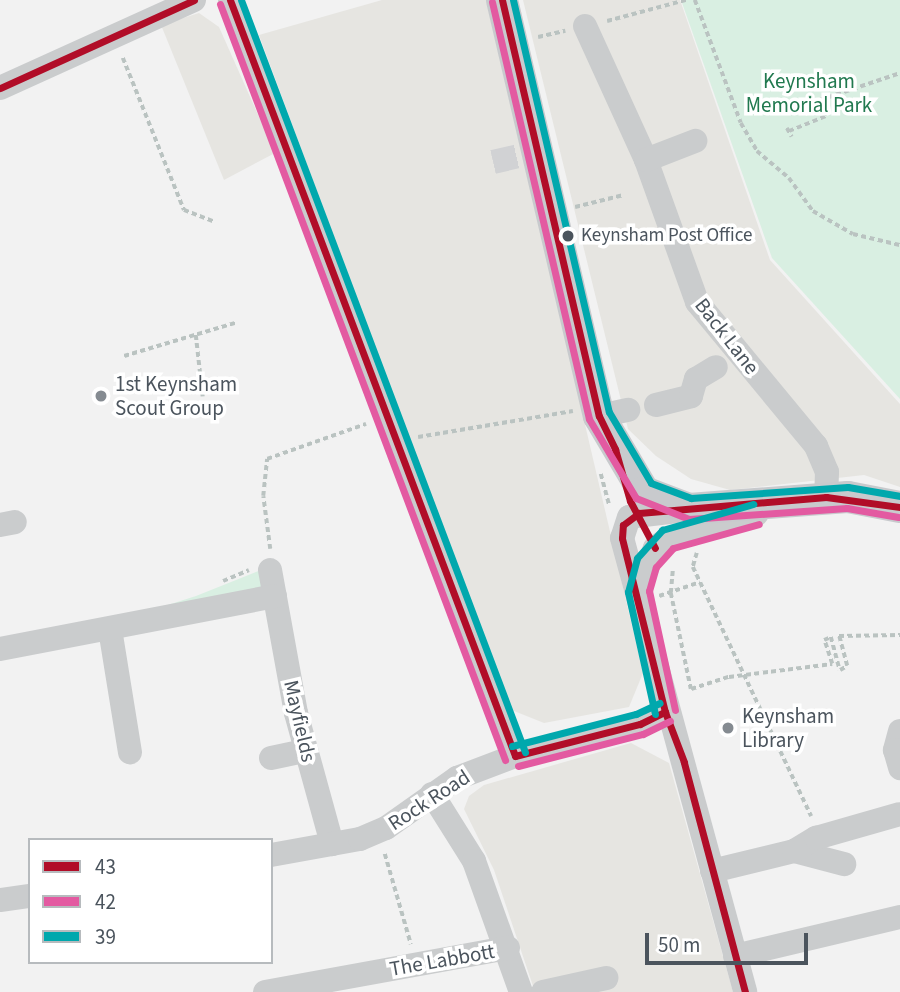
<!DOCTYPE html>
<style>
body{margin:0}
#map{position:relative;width:900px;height:992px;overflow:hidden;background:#f2f2f2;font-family:"Source Sans 3",sans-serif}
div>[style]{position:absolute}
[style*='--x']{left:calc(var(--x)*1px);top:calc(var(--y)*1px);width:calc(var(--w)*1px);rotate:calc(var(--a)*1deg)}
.commercial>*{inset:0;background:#e6e5e1}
.green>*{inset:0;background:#d9efe2}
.minor-tunnel>*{height:24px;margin-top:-12px;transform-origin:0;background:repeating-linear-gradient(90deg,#d1d2d4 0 24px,transparent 0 36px)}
.path>*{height:3.5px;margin-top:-1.75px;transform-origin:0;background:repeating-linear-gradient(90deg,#bac3c1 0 5px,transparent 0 8.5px)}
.minor>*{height:24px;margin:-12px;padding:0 12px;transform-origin:12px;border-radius:12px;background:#cacccd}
.major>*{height:32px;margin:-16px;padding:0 16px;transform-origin:16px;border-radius:16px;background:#c8cacd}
.bus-1>*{height:7px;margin:-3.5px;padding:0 3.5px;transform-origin:3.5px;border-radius:3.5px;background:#b10d28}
.bus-2>*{height:7px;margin:-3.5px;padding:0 3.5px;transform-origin:3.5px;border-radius:3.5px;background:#e35aa1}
.bus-3>*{height:7px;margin:-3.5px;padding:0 3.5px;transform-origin:3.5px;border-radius:3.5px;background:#00a8ad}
.dots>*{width:19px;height:19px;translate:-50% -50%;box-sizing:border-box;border:4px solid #fff;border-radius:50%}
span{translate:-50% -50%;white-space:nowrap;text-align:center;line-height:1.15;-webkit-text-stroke:7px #fff;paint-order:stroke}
.bus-label{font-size:19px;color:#4b545d}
.left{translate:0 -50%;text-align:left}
.park-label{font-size:21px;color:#21794f}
.street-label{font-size:21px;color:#4b545d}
.poi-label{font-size:21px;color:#4b545d}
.legend{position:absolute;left:28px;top:838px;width:245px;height:126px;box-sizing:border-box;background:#fff;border:2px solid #b7bbbe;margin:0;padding:9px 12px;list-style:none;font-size:21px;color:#4b545d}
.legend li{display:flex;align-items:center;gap:14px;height:35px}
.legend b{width:35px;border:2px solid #b7bbbe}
.scale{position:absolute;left:645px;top:933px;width:163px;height:32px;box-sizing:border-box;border:4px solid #4b545d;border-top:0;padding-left:9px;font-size:21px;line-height:24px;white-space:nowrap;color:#4b545d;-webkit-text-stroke:5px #fff;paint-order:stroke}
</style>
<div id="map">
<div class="commercial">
<i style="clip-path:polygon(382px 0,486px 0,643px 673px,629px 707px,544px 723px,509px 709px,259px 35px)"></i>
<i style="clip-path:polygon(523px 0,680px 0,770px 260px,900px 404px,900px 487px,864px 475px,730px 490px,691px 479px,656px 456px,628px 429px)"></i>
<i style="clip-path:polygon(199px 13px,219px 27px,275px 153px,224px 180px,161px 25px)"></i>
<i style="clip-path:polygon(631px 743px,669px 763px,733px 992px,535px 992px,494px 870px,464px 809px,469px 796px,484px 785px)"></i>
</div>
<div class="green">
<i style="clip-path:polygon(681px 0,900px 0,900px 399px,772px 258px)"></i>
<i style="clip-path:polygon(261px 570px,261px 588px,152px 610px,196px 596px)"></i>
</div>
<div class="minor-tunnel">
<i style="--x:493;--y:162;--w:27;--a:-13"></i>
</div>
<div class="path">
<i style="--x:695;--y:0;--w:131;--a:69.5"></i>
<i style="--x:741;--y:123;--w:32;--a:60"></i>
<i style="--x:757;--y:151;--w:42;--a:40.2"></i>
<i style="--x:789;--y:178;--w:41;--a:54"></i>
<i style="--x:813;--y:211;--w:46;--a:29.9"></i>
<i style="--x:853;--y:234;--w:48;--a:13.2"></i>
<i style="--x:607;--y:21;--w:82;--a:-14.9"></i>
<i style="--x:538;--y:37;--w:28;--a:-13"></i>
<i style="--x:123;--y:58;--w:164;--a:68.1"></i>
<i style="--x:184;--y:210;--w:33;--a:21"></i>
<i style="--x:787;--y:128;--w:10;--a:61"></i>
<i style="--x:789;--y:131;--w:40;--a:-22"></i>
<i style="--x:826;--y:116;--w:17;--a:-111"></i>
<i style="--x:820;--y:100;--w:84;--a:-18.6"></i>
<i style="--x:575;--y:207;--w:50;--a:-13.8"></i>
<i style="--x:196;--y:335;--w:62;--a:83.6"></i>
<i style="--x:124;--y:356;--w:116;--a:-16.6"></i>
<i style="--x:418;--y:437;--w:157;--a:-9.5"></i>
<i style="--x:601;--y:474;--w:31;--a:75"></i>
<i style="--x:270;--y:549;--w:53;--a:-97.5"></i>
<i style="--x:263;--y:496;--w:37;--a:-84"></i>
<i style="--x:267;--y:459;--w:105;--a:-19.5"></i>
<i style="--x:697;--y:553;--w:15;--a:106"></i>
<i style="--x:693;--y:567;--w:276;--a:64.6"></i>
<i style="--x:673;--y:571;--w:22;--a:95"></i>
<i style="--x:671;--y:593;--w:98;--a:78.2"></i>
<i style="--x:223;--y:581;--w:28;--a:-23"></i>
<i style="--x:659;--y:596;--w:43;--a:-18.9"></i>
<i style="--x:691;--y:689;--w:40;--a:-18"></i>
<i style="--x:729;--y:677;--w:104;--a:-7.2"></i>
<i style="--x:832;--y:664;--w:25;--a:-108"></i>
<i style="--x:824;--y:640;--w:8;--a:-23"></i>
<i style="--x:831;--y:637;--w:34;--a:75"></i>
<i style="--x:840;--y:670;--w:8;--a:-30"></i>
<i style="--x:847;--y:666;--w:31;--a:-105"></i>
<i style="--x:839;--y:636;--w:61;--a:-0.9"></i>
<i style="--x:385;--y:854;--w:94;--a:73.9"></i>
</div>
<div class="minor">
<i style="--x:230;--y:0;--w:808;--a:69.34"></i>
<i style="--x:585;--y:26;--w:147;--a:65.5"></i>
<i style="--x:646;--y:160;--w:151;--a:70.2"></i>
<i style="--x:697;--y:302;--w:187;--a:50.4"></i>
<i style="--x:816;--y:446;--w:28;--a:67"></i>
<i style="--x:827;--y:472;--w:25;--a:92"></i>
<i style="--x:0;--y:88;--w:213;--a:-24.4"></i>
<i style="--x:646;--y:160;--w:53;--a:-21.2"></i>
<i style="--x:656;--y:405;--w:36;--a:-14"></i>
<i style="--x:691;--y:396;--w:18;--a:-74"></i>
<i style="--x:696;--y:379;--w:23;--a:-31"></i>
<i style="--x:599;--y:416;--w:30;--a:-12"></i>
<i style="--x:686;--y:510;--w:57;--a:173"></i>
<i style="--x:629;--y:517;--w:22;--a:108"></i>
<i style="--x:622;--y:538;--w:470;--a:74.8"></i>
<i style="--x:0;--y:525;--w:15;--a:-11"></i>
<i style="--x:270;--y:570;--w:145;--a:79.7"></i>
<i style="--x:296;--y:713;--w:136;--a:74.6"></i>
<i style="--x:638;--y:591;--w:46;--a:-68.4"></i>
<i style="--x:655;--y:548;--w:15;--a:-37"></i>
<i style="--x:667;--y:539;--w:93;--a:-15.5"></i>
<i style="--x:110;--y:629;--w:125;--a:80.8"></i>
<i style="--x:0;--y:649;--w:280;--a:-10.9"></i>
<i style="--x:900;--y:731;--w:20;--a:105"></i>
<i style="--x:895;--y:750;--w:19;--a:74"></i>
<i style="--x:271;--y:758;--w:35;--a:-12"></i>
<i style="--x:432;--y:794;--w:79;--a:57.9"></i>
<i style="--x:474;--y:861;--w:139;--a:70.3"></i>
<i style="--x:794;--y:851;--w:52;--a:14.6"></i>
<i style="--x:271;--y:855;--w:90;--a:-10.2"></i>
<i style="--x:360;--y:839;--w:28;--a:-23"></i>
<i style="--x:386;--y:828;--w:87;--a:-35.2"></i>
<i style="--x:457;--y:778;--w:62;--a:-20.8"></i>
<i style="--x:515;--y:756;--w:129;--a:-14.4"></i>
<i style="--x:640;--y:724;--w:28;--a:-26"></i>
<i style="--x:712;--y:871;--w:84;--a:-13.7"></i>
<i style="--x:794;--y:851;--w:26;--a:-31"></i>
<i style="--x:816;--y:838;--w:87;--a:-15.9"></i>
<i style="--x:0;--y:900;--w:30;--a:-8"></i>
<i style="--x:735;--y:956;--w:170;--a:-13.3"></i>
<i style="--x:265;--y:992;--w:247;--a:-10.3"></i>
<i style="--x:543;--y:992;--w:65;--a:-12.5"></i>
</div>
<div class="major">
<i style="--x:502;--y:0;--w:427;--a:76.9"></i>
<i style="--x:599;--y:416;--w:88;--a:59.4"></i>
<i style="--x:644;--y:492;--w:48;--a:20.7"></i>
<i style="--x:689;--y:509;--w:159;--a:-4.3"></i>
<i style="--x:848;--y:497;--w:53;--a:10.9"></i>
</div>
<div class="bus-1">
<i style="--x:230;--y:0;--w:808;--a:69.34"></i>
<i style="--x:515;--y:756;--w:129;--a:-14.4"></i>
<i style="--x:640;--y:724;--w:28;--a:-26"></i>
<i style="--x:502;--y:0;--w:427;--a:76.9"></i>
<i style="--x:599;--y:416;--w:37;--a:64"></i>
<i style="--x:615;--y:449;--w:54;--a:73.9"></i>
<i style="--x:630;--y:501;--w:53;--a:62"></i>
<i style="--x:0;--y:88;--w:213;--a:-24.4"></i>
<i style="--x:745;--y:992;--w:238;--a:-104.9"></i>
<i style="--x:684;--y:762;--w:53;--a:-110.8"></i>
<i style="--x:665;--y:712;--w:179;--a:-103.9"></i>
<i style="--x:622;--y:538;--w:13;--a:-86"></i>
<i style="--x:623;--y:525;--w:20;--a:-37"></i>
<i style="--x:639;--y:513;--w:188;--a:-4.9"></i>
<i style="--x:826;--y:497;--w:75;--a:7.7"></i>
</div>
<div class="bus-2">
<i style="--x:492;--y:2;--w:428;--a:76.9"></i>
<i style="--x:589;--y:419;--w:92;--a:59.3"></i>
<i style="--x:636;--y:498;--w:57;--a:21.6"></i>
<i style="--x:689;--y:519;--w:158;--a:-4"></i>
<i style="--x:847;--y:508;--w:52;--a:10"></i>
<i style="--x:220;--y:4;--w:808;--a:69.34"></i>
<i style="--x:675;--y:710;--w:122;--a:-102.3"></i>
<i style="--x:649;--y:591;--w:25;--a:-74"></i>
<i style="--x:656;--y:567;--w:25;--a:-48"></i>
<i style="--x:673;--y:548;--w:89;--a:-15.6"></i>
<i style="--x:518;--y:766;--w:129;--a:-14.4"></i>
<i style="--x:643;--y:734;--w:30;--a:-26"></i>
</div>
<div class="bus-3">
<i style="--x:241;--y:0;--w:804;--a:69.31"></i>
<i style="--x:513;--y:0;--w:423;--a:76.9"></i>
<i style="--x:609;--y:412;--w:82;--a:59.4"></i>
<i style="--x:651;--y:483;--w:43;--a:20.6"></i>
<i style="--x:691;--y:498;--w:157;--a:-4"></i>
<i style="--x:848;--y:487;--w:53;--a:9.8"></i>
<i style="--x:655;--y:714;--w:125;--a:-102.5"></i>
<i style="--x:628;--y:592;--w:35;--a:-75"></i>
<i style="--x:637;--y:558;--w:38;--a:-48"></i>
<i style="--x:662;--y:530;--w:95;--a:-15.9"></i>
<i style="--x:512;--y:746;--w:128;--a:-14.5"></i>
<i style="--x:636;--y:714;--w:26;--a:-25"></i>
</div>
<div class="dots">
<i style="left:568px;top:236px;background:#4b545d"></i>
<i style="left:101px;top:396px;background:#858b91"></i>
<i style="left:728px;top:728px;background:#858b91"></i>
</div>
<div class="bus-label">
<span class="left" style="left:581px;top:236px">Keynsham Post Office</span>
</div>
<div class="park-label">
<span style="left:809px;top:93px">Keynsham<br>Memorial Park</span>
</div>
<div class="street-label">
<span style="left:727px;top:336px;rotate:52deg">Back Lane</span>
<span style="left:300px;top:721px;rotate:77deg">Mayfields</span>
<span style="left:429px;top:800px;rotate:-33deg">Rock Road</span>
<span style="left:442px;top:960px;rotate:-10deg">The Labbott</span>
</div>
<div class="poi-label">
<span class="left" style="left:115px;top:396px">1st Keynsham<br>Scout Group</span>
<span class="left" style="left:742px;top:728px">Keynsham<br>Library</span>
</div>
<ul class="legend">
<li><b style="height:9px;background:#b10d28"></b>43</li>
<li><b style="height:9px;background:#e35aa1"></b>42</li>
<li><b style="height:9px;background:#00a8ad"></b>39</li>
</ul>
<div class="scale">50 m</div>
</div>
